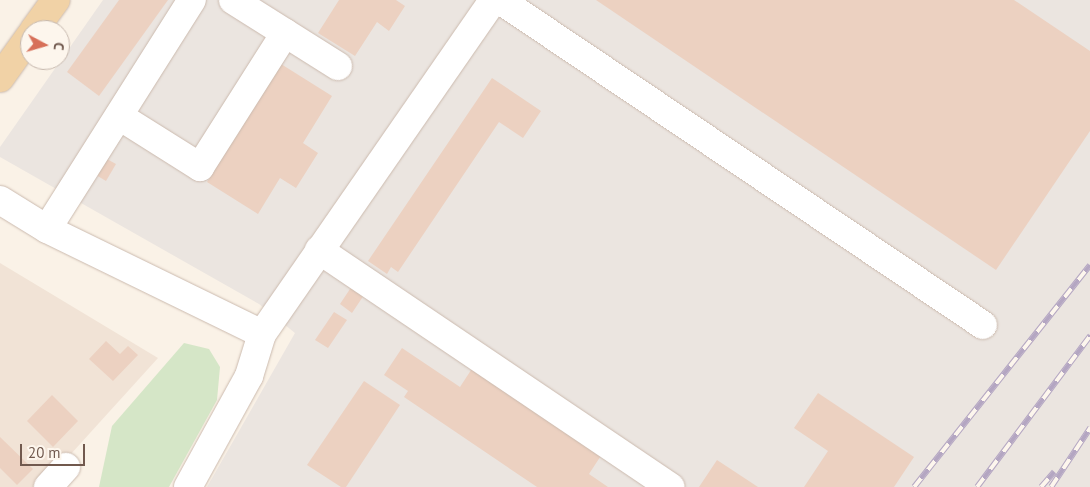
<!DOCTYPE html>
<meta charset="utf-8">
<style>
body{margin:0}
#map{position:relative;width:1090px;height:487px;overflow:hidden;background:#faf2e7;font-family:"PT Sans",sans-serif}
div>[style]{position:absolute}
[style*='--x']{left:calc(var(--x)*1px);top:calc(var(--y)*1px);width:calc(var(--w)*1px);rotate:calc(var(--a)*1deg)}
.residential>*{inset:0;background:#f1e3d6}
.industrial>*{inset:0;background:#ebe5e0}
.green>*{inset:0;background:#d5e6c7}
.building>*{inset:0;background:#ecd1c1}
.roads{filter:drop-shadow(0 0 1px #cbbaae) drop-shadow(0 0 1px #cbbaae)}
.minor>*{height:28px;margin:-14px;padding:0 14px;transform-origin:14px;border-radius:14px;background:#fff}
.major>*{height:28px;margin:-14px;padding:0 14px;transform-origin:14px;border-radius:14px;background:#f1d2a6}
.rail>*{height:5.5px;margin-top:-2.75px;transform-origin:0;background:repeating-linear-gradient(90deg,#fdf6ed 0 11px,#b4a6c2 0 22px);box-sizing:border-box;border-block:1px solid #b4a6c2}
span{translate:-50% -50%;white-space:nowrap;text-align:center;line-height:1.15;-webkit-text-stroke:4px #fdf6ed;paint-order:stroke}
.north{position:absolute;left:20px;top:20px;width:50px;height:50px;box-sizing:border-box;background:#fdf6ed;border:1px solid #c5b7ad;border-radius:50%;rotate:96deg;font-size:14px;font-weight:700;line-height:20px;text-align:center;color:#71594e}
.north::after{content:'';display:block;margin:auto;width:18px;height:22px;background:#d77059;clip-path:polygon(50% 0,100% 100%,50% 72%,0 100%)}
.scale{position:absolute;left:20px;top:444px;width:65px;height:22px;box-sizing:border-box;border:2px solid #71594e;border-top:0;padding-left:6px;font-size:15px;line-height:18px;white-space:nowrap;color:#71594e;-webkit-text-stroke:4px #fdf6ed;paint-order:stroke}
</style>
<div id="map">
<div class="residential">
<i style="clip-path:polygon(0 263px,158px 358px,41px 487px,0 487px)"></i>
</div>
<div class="industrial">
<i style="clip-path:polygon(103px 0,1090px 0,1090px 487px,207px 487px,295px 333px,259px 304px,0 157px,0 147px)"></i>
</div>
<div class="green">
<i style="clip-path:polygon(184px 343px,209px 349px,220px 367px,217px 400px,169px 487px,99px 487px,112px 426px)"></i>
</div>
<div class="building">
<i style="clip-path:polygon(119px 0,168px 0,99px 96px,67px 72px)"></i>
<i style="clip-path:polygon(339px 0,396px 0,405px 6px,389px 31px,377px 22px,355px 56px,318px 33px)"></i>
<i style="clip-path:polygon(596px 0,1014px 0,1090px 51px,1090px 131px,996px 270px)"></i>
<i style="clip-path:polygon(281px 64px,332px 96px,303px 143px,318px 153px,296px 188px,280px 178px,258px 214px,207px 182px)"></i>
<i style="clip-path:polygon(492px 78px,541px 111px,523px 138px,499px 122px,398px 272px,391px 267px,387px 274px,368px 261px)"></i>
<i style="clip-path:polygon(105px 158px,116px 164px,106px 181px,96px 175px)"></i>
<i style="clip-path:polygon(352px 286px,364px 295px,352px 313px,340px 304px)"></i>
<i style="clip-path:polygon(334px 312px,347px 320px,328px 348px,315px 340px)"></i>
<i style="clip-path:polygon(106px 341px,120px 354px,128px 346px,138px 355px,113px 381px,89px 359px)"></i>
<i style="clip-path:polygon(402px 348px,460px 387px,475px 364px,604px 451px,589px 474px,608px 487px,537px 487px,404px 397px,408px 391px,384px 375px)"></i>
<i style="clip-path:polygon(364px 381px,400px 405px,346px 487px,341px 487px,307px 465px)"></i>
<i style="clip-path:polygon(818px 393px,914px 457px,894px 487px,804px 487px,828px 451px,794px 428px)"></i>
<i style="clip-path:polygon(52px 395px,78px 421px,53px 447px,27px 421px)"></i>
<i style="clip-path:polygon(0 437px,33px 469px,17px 485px,0 468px)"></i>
<i style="clip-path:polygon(717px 460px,758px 487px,699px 487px)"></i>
</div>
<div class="roads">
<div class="minor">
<i style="--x:233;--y:0;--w:124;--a:32.2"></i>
<i style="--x:500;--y:0;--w:582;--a:33.94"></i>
<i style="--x:119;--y:116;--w:96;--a:32.2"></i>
<i style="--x:200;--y:167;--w:159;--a:-57.6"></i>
<i style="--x:0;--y:200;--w:55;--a:31.7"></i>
<i style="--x:47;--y:229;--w:239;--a:26"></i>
<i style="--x:47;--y:229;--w:271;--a:-57.7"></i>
<i style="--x:319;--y:250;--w:424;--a:34"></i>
<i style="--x:48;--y:487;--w:27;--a:-48"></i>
<i style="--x:188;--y:487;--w:127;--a:-61.2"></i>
<i style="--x:249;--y:376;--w:44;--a:-72.8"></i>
<i style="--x:262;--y:334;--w:406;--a:-55.3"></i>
</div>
<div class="major">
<i style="--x:34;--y:30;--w:37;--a:-54"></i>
<i style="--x:0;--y:78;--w:52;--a:-54.5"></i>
</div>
</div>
<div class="rail">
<i style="--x:914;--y:487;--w:283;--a:-51.6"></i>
<i style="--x:977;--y:487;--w:189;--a:-53.2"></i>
<i style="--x:1041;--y:487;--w:20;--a:-49"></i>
<i style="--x:1051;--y:487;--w:71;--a:-56.5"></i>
</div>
<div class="north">С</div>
<div class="scale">20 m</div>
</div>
